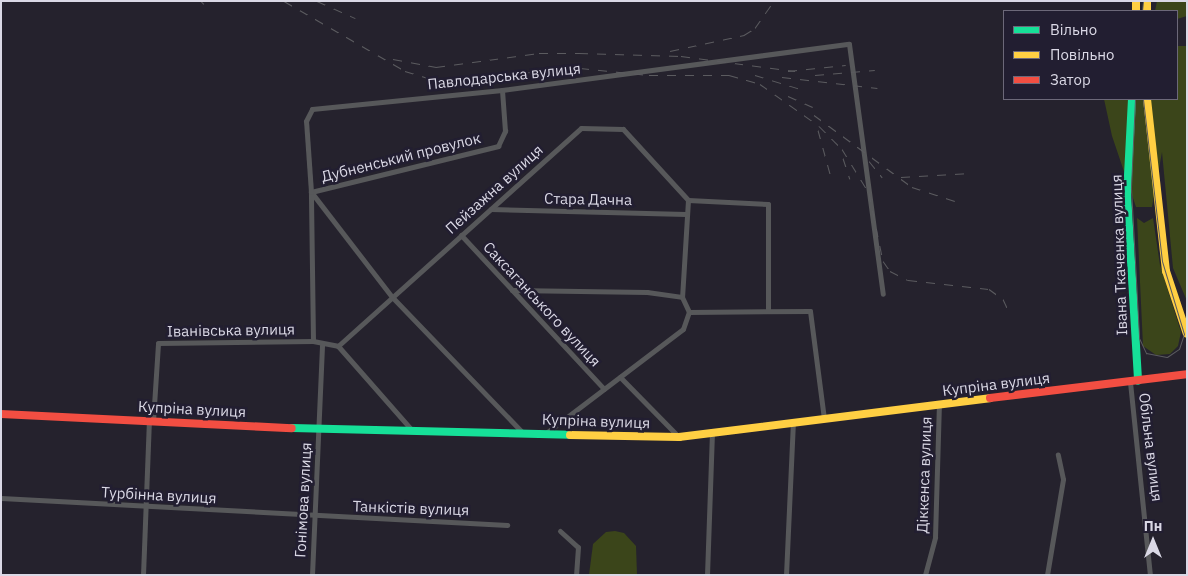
<!DOCTYPE html>
<meta charset="utf-8">
<style>
body{margin:0}
#map{position:relative;width:1188px;height:576px;overflow:hidden;background:#25222d;font-family:"IBM Plex Sans",sans-serif}
div>[style]{position:absolute}
[style*='--x']{left:calc(var(--x)*1px);top:calc(var(--y)*1px);width:calc(var(--w)*1px);rotate:calc(var(--a)*1deg)}
.green>*{inset:0;background:#3b451a}
.street>*{height:5px;margin:-2.5px;padding:0 2.5px;transform-origin:2.5px;border-radius:2.5px;background:#57585a}
.fast>*{height:8px;margin:-4px;padding:0 4px;transform-origin:4px;border-radius:4px;background:#16e098}
.slow>*{height:8px;margin:-4px;padding:0 4px;transform-origin:4px;border-radius:4px;background:#ffcf43}
.jam>*{height:8px;margin:-4px;padding:0 4px;transform-origin:4px;border-radius:4px;background:#f24e42}
.tram>*{height:1px;margin:-0.5px;padding:0 0.5px;transform-origin:0.5px;border-radius:0.5px;background:#5b5b5f}
.rail>*{height:1px;margin-top:-0.5px;transform-origin:0;background:repeating-linear-gradient(90deg,#5b5b5f 0 9px,transparent 0 18px)}
span{translate:-50% -50%;white-space:nowrap;text-align:center;line-height:1.15;-webkit-text-stroke:5px #221e31;paint-order:stroke}
.street-label{font-size:15px;color:#dad8e5}
.frame{position:absolute;inset:0;border:2px solid #dad8e5;pointer-events:none}
.legend{position:absolute;left:1003px;top:10px;width:175px;height:90px;box-sizing:border-box;background:#221e31;border:1px solid #6c6879;margin:0;padding:6px 9px;list-style:none;font-size:15px;color:#dad8e5}
.legend li{display:flex;align-items:center;gap:10px;height:25px}
.legend b{width:25px;border:1px solid #6c6879}
.north{position:absolute;left:1128px;top:516px;width:50px;height:50px;-webkit-text-stroke:4px #221e31;paint-order:stroke;rotate:0deg;font-size:14px;font-weight:700;line-height:20px;text-align:center;color:#dad8e5}
.north::after{content:'';display:block;margin:auto;width:18px;height:22px;background:#dad8e5;clip-path:polygon(50% 0,100% 100%,50% 72%,0 100%)}
</style>
<div id="map">
<div class="green">
<i style="clip-path:polygon(1157px 1px,1187px 1px,1187px 16px,1177px 19px,1177px 11px,1155px 11px)"></i>
<i style="clip-path:polygon(1177px 46px,1187px 46px,1187px 301px,1173px 268px,1162px 152px,1152px 207px,1136px 207px,1112px 136px,1104px 99px,1177px 99px)"></i>
<i style="clip-path:polygon(1137px 218px,1144px 223px,1153px 218px,1160px 265px,1181px 332px,1178px 346px,1170px 354px,1156px 355px,1143px 346px)"></i>
<i style="clip-path:polygon(615px 531px,624px 533px,636px 546px,637px 575px,589px 575px,593px 544px,606px 532px)"></i>
</div>
<div class="street">
<i style="--x:688;--y:200;--w:80;--a:2.9"></i>
<i style="--x:768;--y:204;--w:107;--a:90"></i>
<i style="--x:688;--y:200;--w:97;--a:93.5"></i>
<i style="--x:682;--y:297;--w:17;--a:65"></i>
<i style="--x:491;--y:209;--w:195;--a:1.5"></i>
<i style="--x:461;--y:235;--w:210;--a:47.1"></i>
<i style="--x:512;--y:290;--w:135;--a:0.8"></i>
<i style="--x:647;--y:292;--w:35;--a:8"></i>
<i style="--x:689;--y:312;--w:121;--a:-0.5"></i>
<i style="--x:810;--y:311;--w:109;--a:82.6"></i>
<i style="--x:313;--y:341;--w:149;--a:-90.8"></i>
<i style="--x:311;--y:192;--w:193;--a:-13.8"></i>
<i style="--x:498;--y:146;--w:17;--a:-65"></i>
<i style="--x:505;--y:131;--w:41;--a:-94.2"></i>
<i style="--x:338;--y:346;--w:111;--a:48.7"></i>
<i style="--x:620;--y:377;--w:84;--a:45.5"></i>
<i style="--x:1130;--y:382;--w:194;--a:84.1"></i>
<i style="--x:153;--y:421;--w:78;--a:-86.3"></i>
<i style="--x:158;--y:343;--w:155;--a:-0.7"></i>
<i style="--x:313;--y:341;--w:25;--a:11"></i>
<i style="--x:338;--y:346;--w:326;--a:-41.9"></i>
<i style="--x:581;--y:128;--w:42;--a:1.4"></i>
<i style="--x:623;--y:129;--w:96;--a:47.5"></i>
<i style="--x:522;--y:432;--w:187;--a:-133.9"></i>
<i style="--x:392;--y:297;--w:133;--a:-127.6"></i>
<i style="--x:311;--y:192;--w:71;--a:-94"></i>
<i style="--x:306;--y:121;--w:13;--a:-63"></i>
<i style="--x:312;--y:109;--w:191;--a:-5.7"></i>
<i style="--x:502;--y:90;--w:350;--a:-7.6"></i>
<i style="--x:849;--y:44;--w:252;--a:82.3"></i>
<i style="--x:546;--y:433;--w:172;--a:-37.2"></i>
<i style="--x:683;--y:329;--w:18;--a:-71"></i>
<i style="--x:1;--y:498;--w:507;--a:3.05"></i>
<i style="--x:560;--y:531;--w:24;--a:42"></i>
<i style="--x:578;--y:547;--w:28;--a:94"></i>
<i style="--x:143;--y:575;--w:154;--a:-87.8"></i>
<i style="--x:312;--y:575;--w:232;--a:-87.5"></i>
<i style="--x:707;--y:575;--w:143;--a:-88"></i>
<i style="--x:786;--y:575;--w:153;--a:-87.4"></i>
<i style="--x:925;--y:575;--w:39;--a:-75"></i>
<i style="--x:935;--y:537;--w:132;--a:-88.3"></i>
<i style="--x:1047;--y:575;--w:97;--a:-80.5"></i>
<i style="--x:1063;--y:479;--w:25;--a:-102"></i>
</div>
<div class="fast">
<i style="--x:1132;--y:99;--w:95;--a:93"></i>
<i style="--x:1127;--y:194;--w:187;--a:86.6"></i>
<i style="--x:292;--y:428;--w:278;--a:1.4"></i>
</div>
<div class="slow">
<i style="--x:1136;--y:1;--w:10;--a:90"></i>
<i style="--x:1147;--y:1;--w:10;--a:90"></i>
<i style="--x:1147;--y:99;--w:173;--a:83.7"></i>
<i style="--x:1166;--y:271;--w:66;--a:71.6"></i>
<i style="--x:570;--y:435;--w:109;--a:1.1"></i>
<i style="--x:679;--y:437;--w:313;--a:-7.1"></i>
</div>
<div class="jam">
<i style="--x:990;--y:398;--w:198;--a:-6.9"></i>
<i style="--x:1;--y:414;--w:291;--a:2.8"></i>
</div>
<div class="tram">
<i style="--x:1142;--y:11;--w:10;--a:-84"></i>
<i style="--x:1135;--y:99;--w:89;--a:92.6"></i>
<i style="--x:1131;--y:188;--w:150;--a:86.9"></i>
<i style="--x:1139;--y:338;--w:17;--a:65"></i>
<i style="--x:1146;--y:353;--w:21;--a:11"></i>
<i style="--x:1167;--y:357;--w:14;--a:-34"></i>
<i style="--x:1179;--y:349;--w:16;--a:-72"></i>
<i style="--x:1184;--y:334;--w:76;--a:-106.8"></i>
<i style="--x:1162;--y:261;--w:163;--a:-96.7"></i>
</div>
<div class="rail">
<i style="--x:201;--y:1;--w:4;--a:45"></i>
<i style="--x:284;--y:1;--w:140;--a:30"></i>
<i style="--x:405;--y:71;--w:31;--a:17"></i>
<i style="--x:435;--y:80;--w:145;--a:-4.7"></i>
<i style="--x:580;--y:68;--w:69;--a:5.8"></i>
<i style="--x:649;--y:75;--w:80;--a:0"></i>
<i style="--x:729;--y:75;--w:32;--a:16"></i>
<i style="--x:760;--y:84;--w:72;--a:35.4"></i>
<i style="--x:819;--y:126;--w:33;--a:45"></i>
<i style="--x:842;--y:149;--w:52;--a:58.5"></i>
<i style="--x:869;--y:193;--w:69;--a:78.4"></i>
<i style="--x:883;--y:261;--w:12;--a:55"></i>
<i style="--x:890;--y:271;--w:20;--a:27"></i>
<i style="--x:908;--y:280;--w:81;--a:6.3"></i>
<i style="--x:989;--y:289;--w:17;--a:36"></i>
<i style="--x:1003;--y:299;--w:14;--a:65"></i>
<i style="--x:317;--y:1;--w:42;--a:24.1"></i>
<i style="--x:670;--y:51;--w:76;--a:-12.2"></i>
<i style="--x:744;--y:35;--w:13;--a:-32"></i>
<i style="--x:755;--y:28;--w:33;--a:-55"></i>
<i style="--x:393;--y:59;--w:44;--a:10.5"></i>
<i style="--x:436;--y:67;--w:104;--a:-7.7"></i>
<i style="--x:539;--y:53;--w:40;--a:0"></i>
<i style="--x:579;--y:53;--w:102;--a:1.7"></i>
<i style="--x:681;--y:56;--w:115;--a:7.5"></i>
<i style="--x:788;--y:71;--w:58;--a:-5.9"></i>
<i style="--x:755;--y:75;--w:54;--a:17.1"></i>
<i style="--x:815;--y:75;--w:60;--a:-4.8"></i>
<i style="--x:782;--y:77;--w:96;--a:6.6"></i>
<i style="--x:788;--y:96;--w:27;--a:24"></i>
<i style="--x:814;--y:115;--w:122;--a:36.3"></i>
<i style="--x:912;--y:187;--w:45;--a:18"></i>
<i style="--x:818;--y:130;--w:53;--a:74.6"></i>
<i style="--x:843;--y:158;--w:22;--a:72"></i>
<i style="--x:869;--y:161;--w:21;--a:51"></i>
<i style="--x:901;--y:177;--w:70;--a:-3.3"></i>
</div>
<div class="street-label">
<span style="left:504px;top:76px;rotate:-6deg">Павлодарська вулиця</span>
<span style="left:401px;top:157px;rotate:-14deg">Дубненський провулок</span>
<span style="left:494px;top:189px;rotate:-42deg">Пейзажна вулиця</span>
<span style="left:588px;top:199px;rotate:1deg">Стара Дачна</span>
<span style="left:1119px;top:255px;rotate:-92deg">Івана Ткаченка вулиця</span>
<span style="left:542px;top:304px;rotate:47deg">Саксаганського вулиця</span>
<span style="left:231px;top:330px;rotate:-1deg">Іванівська вулиця</span>
<span style="left:996px;top:384px;rotate:-7deg">Купріна вулиця</span>
<span style="left:192px;top:409px;rotate:3deg">Купріна вулиця</span>
<span style="left:596px;top:421px;rotate:2deg">Купріна вулиця</span>
<span style="left:1151px;top:447px;rotate:83deg">Обільна вулиця</span>
<span style="left:924px;top:475px;rotate:-88deg">Діккенса вулиця</span>
<span style="left:159px;top:495px;rotate:3deg">Турбінна вулиця</span>
<span style="left:303px;top:500px;rotate:-87deg">Гонімова вулиця</span>
<span style="left:411px;top:508px;rotate:2deg">Танкістів вулиця</span>
</div>
<div class="frame"></div>
<ul class="legend">
<li><b style="height:6px;background:#16e098"></b>Вільно</li>
<li><b style="height:6px;background:#ffcf43"></b>Повільно</li>
<li><b style="height:6px;background:#f24e42"></b>Затор</li>
</ul>
<div class="north">Пн</div>
</div>
